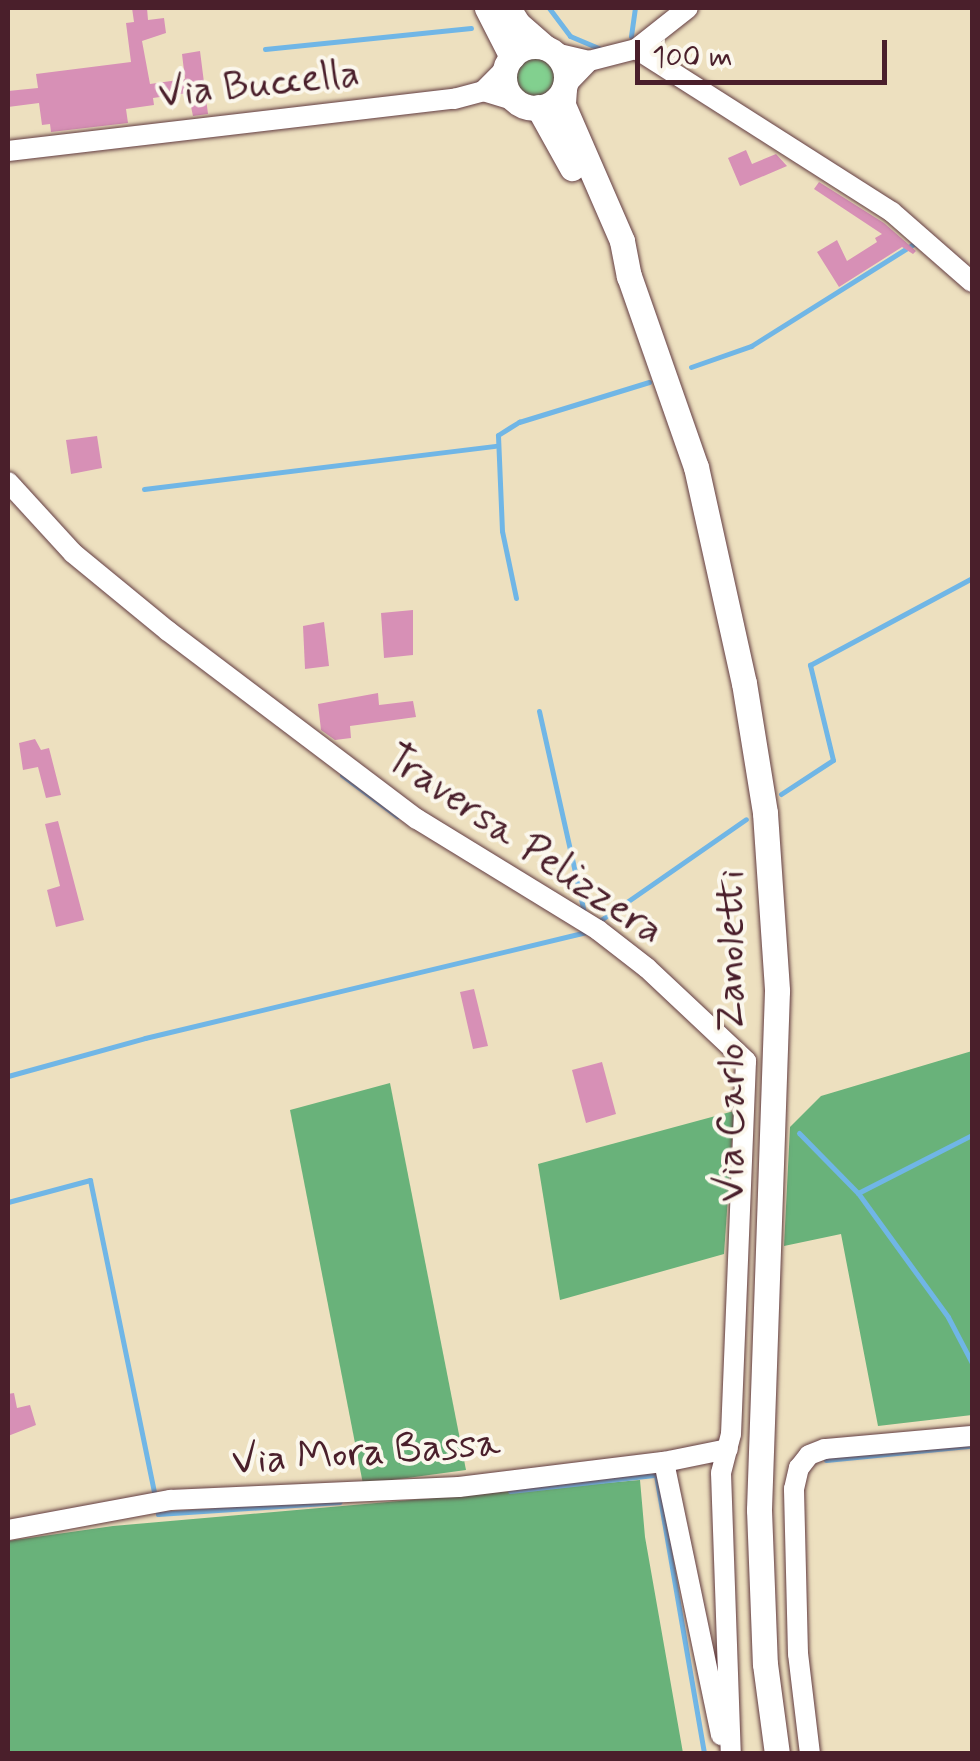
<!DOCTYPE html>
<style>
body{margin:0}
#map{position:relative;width:980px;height:1761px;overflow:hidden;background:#ede0bf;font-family:Mynerve,sans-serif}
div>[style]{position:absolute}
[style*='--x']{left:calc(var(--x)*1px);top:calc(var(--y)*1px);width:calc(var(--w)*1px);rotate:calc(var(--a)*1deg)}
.green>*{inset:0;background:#82d08f}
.round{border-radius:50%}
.forest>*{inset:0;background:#69b27a}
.stream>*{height:5px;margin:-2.5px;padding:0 2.5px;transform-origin:2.5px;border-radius:2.5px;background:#70b6e6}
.building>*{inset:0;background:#d790b6}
.roads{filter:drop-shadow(0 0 2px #623c41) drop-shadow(0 0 2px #623c41)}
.minor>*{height:20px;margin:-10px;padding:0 10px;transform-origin:10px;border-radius:10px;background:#fff}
.major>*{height:25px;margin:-12.5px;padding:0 12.5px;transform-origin:12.5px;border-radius:12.5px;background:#fff}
.major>.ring{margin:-12.5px;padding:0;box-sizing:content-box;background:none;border:25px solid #fff;border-radius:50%}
span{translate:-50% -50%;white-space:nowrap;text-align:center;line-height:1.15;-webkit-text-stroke:8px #fbf7ec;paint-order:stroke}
.street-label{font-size:40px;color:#4a1f2b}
.frame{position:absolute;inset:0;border:10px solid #4a1f2b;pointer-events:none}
.scale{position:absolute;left:635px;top:40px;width:252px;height:45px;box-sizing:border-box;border:5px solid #4a1f2b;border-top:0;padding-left:12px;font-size:30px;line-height:35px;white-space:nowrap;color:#4a1f2b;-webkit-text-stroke:8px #fbf7ec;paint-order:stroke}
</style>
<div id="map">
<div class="green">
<i class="round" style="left:514px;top:56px;width:42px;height:42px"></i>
</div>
<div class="forest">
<i style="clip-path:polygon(972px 1051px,972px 1415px,878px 1426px,841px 1234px,784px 1246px,790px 1127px,821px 1096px)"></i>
<i style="clip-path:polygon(390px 1083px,466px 1470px,363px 1484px,290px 1110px)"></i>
<i style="clip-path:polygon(734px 1111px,724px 1254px,560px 1300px,538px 1164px)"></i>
<i style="clip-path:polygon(640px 1480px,645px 1537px,683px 1753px,8px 1753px,8px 1541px,113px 1526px)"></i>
</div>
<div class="stream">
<i style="--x:549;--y:8;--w:35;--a:53"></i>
<i style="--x:570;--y:36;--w:36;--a:23"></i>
<i style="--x:631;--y:36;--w:28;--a:-82"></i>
<i style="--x:265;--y:49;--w:207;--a:-5.8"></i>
<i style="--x:691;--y:367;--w:64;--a:-19.3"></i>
<i style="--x:751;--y:346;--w:194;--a:-32.1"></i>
<i style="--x:915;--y:243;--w:5;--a:37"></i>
<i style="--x:144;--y:489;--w:354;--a:-7"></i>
<i style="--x:516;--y:598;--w:68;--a:-101.8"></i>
<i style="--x:502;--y:531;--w:96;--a:-92.4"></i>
<i style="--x:498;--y:435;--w:25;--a:-32"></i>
<i style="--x:519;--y:422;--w:136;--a:-17.1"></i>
<i style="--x:539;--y:711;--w:207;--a:77.4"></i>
<i style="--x:342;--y:775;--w:69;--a:36.7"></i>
<i style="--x:781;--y:794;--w:62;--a:-33.2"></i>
<i style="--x:833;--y:760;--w:98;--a:-103.6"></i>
<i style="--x:810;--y:665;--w:184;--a:-28.2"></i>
<i style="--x:598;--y:922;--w:180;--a:-34.8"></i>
<i style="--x:8;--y:1076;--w:142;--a:-15.5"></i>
<i style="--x:145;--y:1038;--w:455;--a:-13.5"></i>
<i style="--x:799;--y:1133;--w:84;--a:45.5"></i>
<i style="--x:858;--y:1193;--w:153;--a:54"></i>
<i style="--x:948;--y:1317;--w:52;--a:62.4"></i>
<i style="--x:858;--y:1193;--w:128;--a:-27"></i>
<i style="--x:8;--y:1202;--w:85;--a:-15"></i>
<i style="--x:90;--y:1180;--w:323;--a:78.4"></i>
<i style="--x:826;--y:1460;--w:145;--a:-5.6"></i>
<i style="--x:510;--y:1491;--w:147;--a:-6.3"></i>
<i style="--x:656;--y:1475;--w:283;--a:80.2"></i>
<i style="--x:157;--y:1507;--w:7;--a:82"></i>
<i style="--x:158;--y:1514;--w:182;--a:-3.8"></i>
</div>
<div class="building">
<i style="clip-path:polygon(132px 8px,147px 8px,148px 20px,164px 18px,166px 33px,142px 41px,150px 84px,185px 79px,182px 54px,200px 51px,208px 114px,193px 116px,188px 93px,153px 98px,154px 105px,126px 109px,128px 123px,51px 132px,50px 124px,42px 125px,39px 103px,8px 107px,8px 91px,38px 88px,36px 74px,131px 62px,126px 23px,134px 22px)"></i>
<i style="clip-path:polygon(746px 150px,752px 164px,776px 154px,787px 166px,740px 186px,728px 158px)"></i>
<i style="clip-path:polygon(819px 182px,884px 223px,916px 251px,913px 254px,902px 247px,839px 287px,817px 252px,837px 240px,847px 261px,877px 242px,875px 238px,882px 234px,814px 189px)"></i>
<i style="clip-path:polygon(97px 436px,102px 468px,71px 474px,66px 440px)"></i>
<i style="clip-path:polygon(413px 610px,413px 655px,384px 658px,381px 613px)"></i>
<i style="clip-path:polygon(324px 622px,329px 666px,305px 669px,303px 626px)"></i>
<i style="clip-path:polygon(378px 693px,379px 705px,413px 701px,416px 717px,350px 726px,351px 738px,335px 740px,321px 730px,318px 704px)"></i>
<i style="clip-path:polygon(35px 739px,41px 750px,49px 748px,61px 795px,46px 798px,38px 767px,23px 770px,19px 743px)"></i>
<i style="clip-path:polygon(58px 821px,84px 920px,56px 927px,47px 890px,60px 886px,45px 824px)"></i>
<i style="clip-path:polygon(474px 989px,488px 1046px,473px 1049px,460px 992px)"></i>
<i style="clip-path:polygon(602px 1062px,616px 1114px,586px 1123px,572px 1070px)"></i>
<i style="clip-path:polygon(14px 1393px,17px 1408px,30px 1405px,36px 1425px,8px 1436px,8px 1394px)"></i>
</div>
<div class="roads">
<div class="minor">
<i style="--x:636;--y:49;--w:66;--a:-38.3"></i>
<i style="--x:555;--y:53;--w:35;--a:13"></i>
<i style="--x:565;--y:86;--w:35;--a:-46"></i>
<i style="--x:589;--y:61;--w:49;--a:-14.3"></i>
<i style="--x:636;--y:49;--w:303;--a:32.5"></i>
<i style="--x:892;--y:212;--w:106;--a:41.2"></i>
<i style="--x:483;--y:91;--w:33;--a:-45"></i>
<i style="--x:8;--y:151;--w:449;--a:-6.7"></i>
<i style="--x:454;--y:99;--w:30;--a:-15"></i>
<i style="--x:483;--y:91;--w:34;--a:17"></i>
<i style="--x:8;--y:482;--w:96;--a:47.5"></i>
<i style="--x:73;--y:553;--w:123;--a:39.4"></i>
<i style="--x:168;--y:631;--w:312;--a:37.1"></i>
<i style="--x:417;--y:819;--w:212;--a:31.5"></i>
<i style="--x:598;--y:930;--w:62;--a:37.8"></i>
<i style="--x:647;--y:968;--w:136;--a:43.2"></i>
<i style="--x:746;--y:1061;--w:373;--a:92.3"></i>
<i style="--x:731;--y:1434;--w:40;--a:104.4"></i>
<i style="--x:721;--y:1473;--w:281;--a:88"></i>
<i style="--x:664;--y:1462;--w:279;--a:78.2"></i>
<i style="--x:8;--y:1530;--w:165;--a:-10.5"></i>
<i style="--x:170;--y:1500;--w:289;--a:-2.6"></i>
<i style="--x:459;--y:1487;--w:207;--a:-7"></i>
<i style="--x:664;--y:1462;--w:65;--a:-11.5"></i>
<i style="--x:810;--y:1754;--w:101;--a:-96.8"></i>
<i style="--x:798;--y:1654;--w:165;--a:-91.4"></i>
<i style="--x:794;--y:1489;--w:22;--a:-77"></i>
<i style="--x:799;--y:1468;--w:16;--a:-52"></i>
<i style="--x:809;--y:1455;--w:17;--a:-21"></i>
<i style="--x:825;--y:1449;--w:148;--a:-5.1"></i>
</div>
<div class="major">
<i style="--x:487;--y:8;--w:55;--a:63"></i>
<i style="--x:508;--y:8;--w:19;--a:58"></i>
<i style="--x:518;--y:24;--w:35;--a:41"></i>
<i class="ring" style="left:504px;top:46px;width:37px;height:37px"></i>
<i style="--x:564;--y:89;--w:16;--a:94"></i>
<i style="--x:563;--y:105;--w:148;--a:66.5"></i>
<i style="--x:622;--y:241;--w:36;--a:79"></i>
<i style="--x:629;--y:276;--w:202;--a:70.7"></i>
<i style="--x:696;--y:467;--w:221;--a:77.5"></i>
<i style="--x:744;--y:683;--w:132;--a:80.8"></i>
<i style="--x:765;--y:813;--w:178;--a:86.1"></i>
<i style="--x:777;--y:991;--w:519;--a:91.99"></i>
<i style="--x:759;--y:1510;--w:154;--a:87.8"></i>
<i style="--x:765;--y:1664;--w:91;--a:82.4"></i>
<i style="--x:538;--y:107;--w:70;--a:60.9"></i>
</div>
</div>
<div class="street-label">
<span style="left:259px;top:85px;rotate:-6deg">Via Buccella</span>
<span style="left:524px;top:845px;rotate:34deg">Traversa Pelizzera</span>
<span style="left:732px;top:1036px;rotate:-90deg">Via Carlo Zanoletti</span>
<span style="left:366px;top:1453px;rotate:-4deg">Via Mora Bassa</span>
</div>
<div class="frame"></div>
<div class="scale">100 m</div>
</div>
